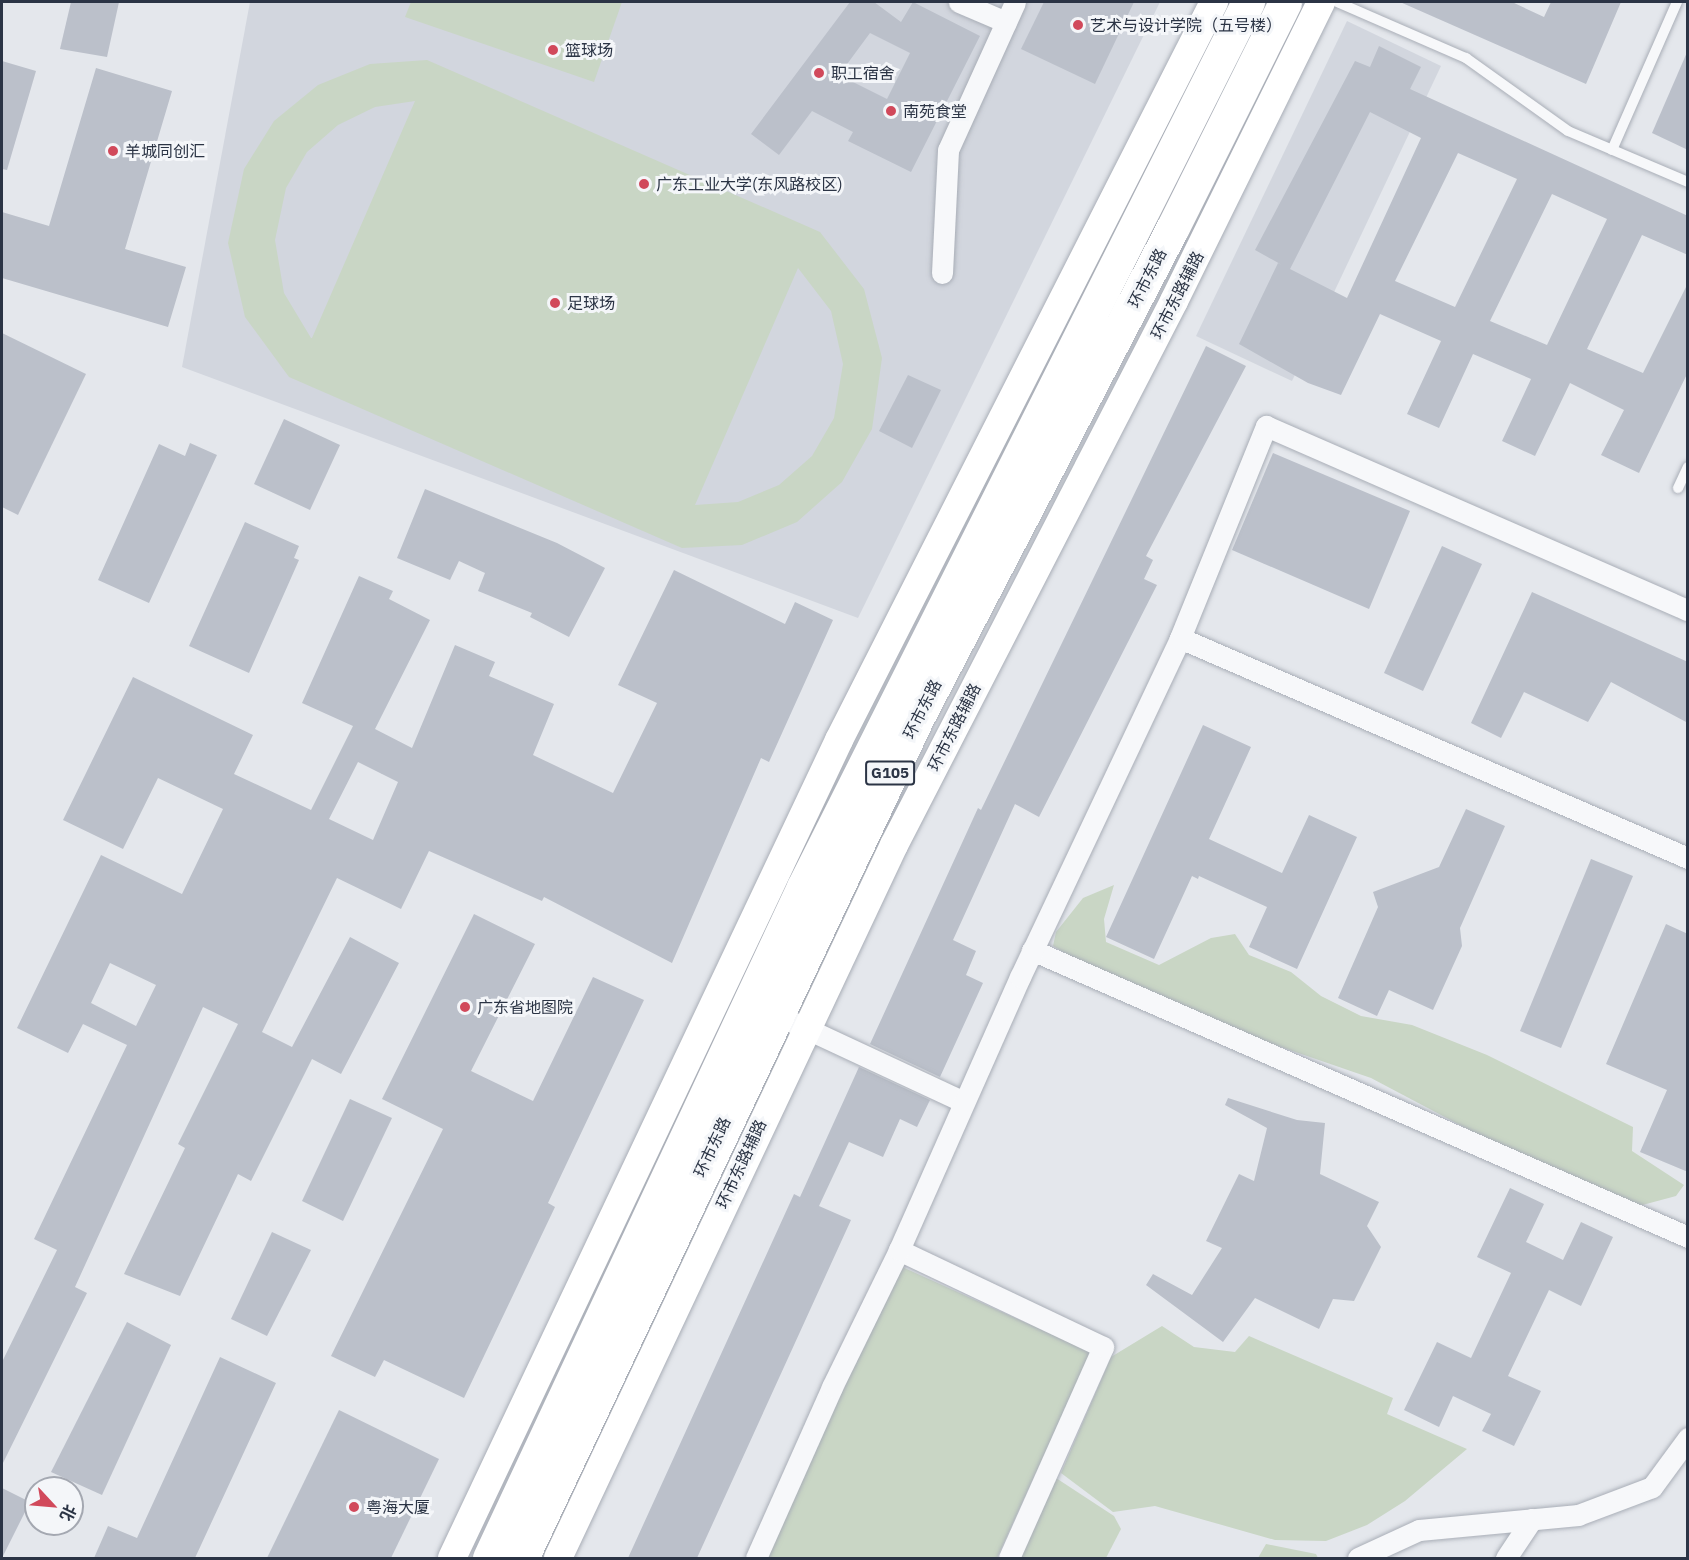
<!DOCTYPE html>
<meta charset="utf-8">
<style>
body{margin:0}
#map{position:relative;width:1689px;height:1560px;overflow:hidden;background:#e4e7ec;font-family:"IBM Plex Sans","Noto Sans SC",sans-serif}
div>[style]{position:absolute}
[style*='--x']{left:calc(var(--x)*1px);top:calc(var(--y)*1px);width:calc(var(--w)*1px);rotate:calc(var(--a)*1deg)}
.built>*{inset:0;background:#d2d6de}
.green>*{inset:0;background:#c9d6c5}
.building>*{inset:0;background:#bbc0ca}
.roads{filter:drop-shadow(0 0 2px #a9aeb7) drop-shadow(0 0 2px #a9aeb7)}
.lane>*{height:10px;margin:-5px;padding:0 5px;transform-origin:5px;border-radius:5px;background:#f7f8fa}
.street>*{height:21px;margin:-10.5px;padding:0 10.5px;transform-origin:10.5px;border-radius:10.5px;background:#f7f8fa}
.secondary>*{height:28px;margin:-14px;padding:0 14px;transform-origin:14px;border-radius:14px;background:#fff}
.highway>*{height:33px;margin:-16.5px;padding:0 16.5px;transform-origin:16.5px;border-radius:16.5px;background:#fff}
.dots>*{width:16px;height:16px;translate:-50% -50%;box-sizing:border-box;border:3px solid #f4f6f9;border-radius:50%}
span{translate:-50% -50%;white-space:nowrap;text-align:center;line-height:1.15;-webkit-text-stroke:6px #f4f6f9;paint-order:stroke}
.shield-label span{padding:2px 4px;background:#f4f6f9;border:2px solid;border-radius:4px;-webkit-text-stroke-width:0}
.shield-label{font-size:15px;color:#2b3445;font-weight:700}
.poi-label{font-size:16px;color:#2b3445}
.left{translate:0 -50%;text-align:left}
.street-label{font-size:16px;color:#2b3445}
.frame{position:absolute;inset:0;border:3px solid #2b3445;pointer-events:none}
.north{position:absolute;left:24px;top:1476px;width:60px;height:60px;box-sizing:border-box;background:#f4f6f9;border:2px solid #a4a8b1;border-radius:50%;rotate:116deg;font-size:16px;font-weight:700;line-height:24px;text-align:center;color:#2b3445}
.north::after{content:'';display:block;margin:auto;width:21px;height:27px;background:#d1495b;clip-path:polygon(50% 0,100% 100%,50% 72%,0 100%)}
</style>
<div id="map">
<div class="built">
<i style="clip-path:polygon(250px 2px,1160px 2px,858px 618px,182px 367px)"></i>
<i style="clip-path:polygon(1347px 21px,1441px 66px,1292px 381px,1196px 336px)"></i>
</div>
<div class="green">
<i style="clip-path:polygon(411px 2px,622px 2px,594px 82px,405px 17px)"></i>
<i style="clip-path:polygon(evenodd,427px 60px,820px 232px,864px 289px,882px 358px,872px 429px,842px 482px,797px 522px,742px 545px,682px 548px,289px 377px,245px 317px,228px 243px,244px 169px,274px 121px,318px 85px,370px 64px,427px 60px,415px 101px,312px 338px,311px 338px,284px 293px,275px 240px,286px 188px,307px 152px,338px 125px,375px 107px,415px 101px,427px 60px,798px 268px,831px 311px,843px 364px,834px 418px,812px 456px,779px 485px,738px 502px,695px 505px,798px 268px)"></i>
<i style="clip-path:polygon(1114px 885px,1104px 919px,1106px 942px,1159px 965px,1211px 938px,1235px 934px,1249px 955px,1291px 972px,1321px 996px,1361px 1016px,1412px 1025px,1487px 1055px,1633px 1127px,1632px 1151px,1684px 1185px,1676px 1196px,1635px 1207px,1547px 1171px,1371px 1078px,1223px 1027px,1099px 973px,1053px 946px,1056px 932px,1083px 898px)"></i>
<i style="clip-path:polygon(900px 1266px,1091px 1352px,997px 1558px,766px 1558px)"></i>
<i style="clip-path:polygon(1162px 1326px,1194px 1347px,1235px 1352px,1249px 1336px,1393px 1398px,1387px 1414px,1467px 1449px,1405px 1501px,1367px 1525px,1326px 1541px,1275px 1540px,1155px 1506px,1113px 1512px,1061px 1473px,1111px 1357px)"></i>
<i style="clip-path:polygon(1056px 1478px,1114px 1516px,1121px 1529px,1106px 1558px,1019px 1558px)"></i>
<i style="clip-path:polygon(1266px 1544px,1316px 1554px,1318px 1558px,1258px 1558px)"></i>
</div>
<div class="building">
<i style="clip-path:polygon(71px 2px,119px 2px,107px 57px,60px 49px)"></i>
<i style="clip-path:polygon(evenodd,850px 2px,874px 2px,901px 22px,913px 2px,980px 36px,911px 172px,848px 141px,853px 132px,812px 111px,779px 155px,751px 134px,850px 2px,870px 33px,910px 53px,887px 99px,839px 75px,870px 33px)"></i>
<i style="clip-path:polygon(1044px 2px,1134px 2px,1095px 84px,1021px 49px)"></i>
<i style="clip-path:polygon(1400px 2px,1512px 2px,1544px 17px,1551px 2px,1621px 2px,1586px 84px)"></i>
<i style="clip-path:polygon(evenodd,1379px 46px,1421px 67px,1410px 89px,1688px 216px,1688px 255px,1642px 235px,1587px 349px,1643px 373px,1688px 283px,1688px 372px,1639px 473px,1601px 455px,1624px 410px,1570px 383px,1535px 456px,1502px 441px,1531px 379px,1473px 354px,1439px 428px,1407px 414px,1441px 341px,1380px 314px,1341px 395px,1308px 383px,1239px 344px,1278px 263px,1282px 265px,1255px 250px,1355px 61px,1370px 67px,1379px 46px,1370px 112px,1421px 138px,1347px 298px,1290px 269px,1370px 112px,1379px 46px,1458px 153px,1517px 179px,1455px 307px,1395px 281px,1458px 153px,1379px 46px,1552px 194px,1607px 219px,1547px 345px,1490px 321px,1552px 194px)"></i>
<i style="clip-path:polygon(1688px 50px,1688px 150px,1652px 133px)"></i>
<i style="clip-path:polygon(2px 61px,36px 71px,7px 170px,2px 169px)"></i>
<i style="clip-path:polygon(96px 68px,172px 91px,125px 249px,186px 267px,168px 327px,2px 278px,2px 212px,49px 226px)"></i>
<i style="clip-path:polygon(2px 333px,86px 374px,18px 515px,2px 507px)"></i>
<i style="clip-path:polygon(1206px 346px,1246px 366px,1146px 556px,1153px 560px,1144px 579px,1157px 585px,1039px 817px,1015px 804px,953px 940px,976px 951px,966px 975px,983px 983px,940px 1077px,870px 1044px,978px 808px,981px 810px)"></i>
<i style="clip-path:polygon(908px 375px,941px 390px,912px 448px,879px 431px)"></i>
<i style="clip-path:polygon(284px 419px,340px 445px,310px 510px,254px 484px)"></i>
<i style="clip-path:polygon(190px 443px,217px 455px,149px 603px,98px 580px,159px 444px,185px 456px)"></i>
<i style="clip-path:polygon(1273px 453px,1410px 511px,1369px 609px,1232px 550px)"></i>
<i style="clip-path:polygon(425px 489px,557px 543px,605px 568px,569px 637px,530px 617px,532px 613px,478px 591px,485px 573px,459px 561px,450px 580px,397px 558px)"></i>
<i style="clip-path:polygon(245px 522px,299px 546px,294px 558px,299px 560px,249px 673px,189px 646px)"></i>
<i style="clip-path:polygon(1442px 546px,1482px 564px,1423px 691px,1384px 673px)"></i>
<i style="clip-path:polygon(evenodd,674px 570px,785px 624px,795px 602px,833px 620px,769px 762px,761px 758px,672px 963px,544px 897px,542px 901px,429px 851px,401px 909px,337px 878px,262px 1032px,292px 1047px,350px 937px,399px 963px,341px 1074px,312px 1059px,251px 1181px,238px 1174px,180px 1296px,124px 1274px,185px 1148px,178px 1144px,238px 1024px,203px 1007px,75px 1287px,87px 1293px,2px 1465px,2px 1362px,57px 1250px,34px 1239px,127px 1045px,83px 1024px,68px 1053px,17px 1028px,101px 855px,182px 894px,223px 809px,158px 778px,123px 849px,63px 820px,133px 677px,253px 735px,234px 774px,311px 810px,353px 726px,302px 703px,359px 576px,393px 591px,389px 599px,430px 620px,375px 729px,412px 748px,455px 645px,495px 662px,489px 676px,554px 704px,533px 755px,613px 793px,657px 703px,618px 685px,674px 570px,358px 762px,398px 782px,373px 840px,329px 819px,358px 762px,674px 570px,110px 963px,156px 985px,136px 1026px,91px 1003px,110px 963px)"></i>
<i style="clip-path:polygon(1532px 592px,1688px 662px,1688px 723px,1611px 682px,1588px 722px,1524px 692px,1501px 738px,1471px 723px)"></i>
<i style="clip-path:polygon(1203px 725px,1251px 747px,1209px 839px,1282px 873px,1309px 815px,1357px 837px,1297px 969px,1249px 947px,1267px 907px,1199px 876px,1198px 879px,1192px 876px,1154px 959px,1106px 937px)"></i>
<i style="clip-path:polygon(1466px 809px,1505px 826px,1460px 928px,1462px 946px,1433px 1010px,1389px 990px,1377px 1016px,1338px 998px,1378px 907px,1373px 892px,1439px 867px)"></i>
<i style="clip-path:polygon(1591px 859px,1633px 876px,1561px 1048px,1520px 1031px)"></i>
<i style="clip-path:polygon(474px 914px,535px 944px,471px 1071px,533px 1101px,593px 977px,644px 1000px,548px 1203px,555px 1207px,464px 1398px,384px 1360px,375px 1377px,331px 1356px,443px 1129px,382px 1099px)"></i>
<i style="clip-path:polygon(1666px 924px,1688px 934px,1688px 1172px,1640px 1152px,1667px 1090px,1606px 1064px)"></i>
<i style="clip-path:polygon(859px 1067px,930px 1100px,917px 1127px,900px 1119px,883px 1157px,849px 1142px,819px 1206px,851px 1220px,697px 1558px,628px 1558px,794px 1194px,800px 1197px)"></i>
<i style="clip-path:polygon(1228px 1098px,1297px 1120px,1325px 1123px,1320px 1174px,1379px 1202px,1367px 1226px,1381px 1247px,1354px 1301px,1333px 1299px,1319px 1329px,1255px 1298px,1223px 1342px,1146px 1285px,1153px 1274px,1192px 1295px,1222px 1248px,1206px 1241px,1239px 1174px,1254px 1181px,1267px 1128px,1225px 1105px)"></i>
<i style="clip-path:polygon(350px 1099px,392px 1118px,343px 1221px,302px 1201px)"></i>
<i style="clip-path:polygon(1510px 1188px,1544px 1204px,1526px 1242px,1563px 1260px,1581px 1222px,1613px 1237px,1581px 1306px,1549px 1290px,1508px 1376px,1541px 1391px,1514px 1446px,1482px 1431px,1491px 1414px,1453px 1396px,1439px 1427px,1404px 1410px,1437px 1342px,1471px 1358px,1511px 1273px,1477px 1257px)"></i>
<i style="clip-path:polygon(272px 1232px,311px 1250px,267px 1336px,231px 1319px)"></i>
<i style="clip-path:polygon(127px 1322px,171px 1345px,102px 1495px,51px 1472px)"></i>
<i style="clip-path:polygon(220px 1357px,276px 1383px,195px 1558px,94px 1558px,108px 1526px,137px 1538px)"></i>
<i style="clip-path:polygon(339px 1410px,439px 1459px,391px 1558px,267px 1558px)"></i>
<i style="clip-path:polygon(2px 1488px,30px 1502px,2px 1558px)"></i>
</div>
<div class="roads">
<div class="lane">
<i style="--x:1337;--y:2;--w:141;--a:23.5"></i>
<i style="--x:1466;--y:58;--w:125;--a:35.6"></i>
<i style="--x:1568;--y:131;--w:130;--a:23"></i>
<i style="--x:1612;--y:150;--w:162;--a:-66.3"></i>
<i style="--x:1678;--y:488;--w:23;--a:-65"></i>
</div>
<div class="street">
<i style="--x:959;--y:2;--w:51;--a:23.1"></i>
<i style="--x:942;--y:273;--w:123;--a:-87.2"></i>
<i style="--x:948;--y:150;--w:162;--a:-65.6"></i>
<i style="--x:1180;--y:638;--w:554;--a:23.42"></i>
<i style="--x:1032;--y:950;--w:716;--a:23.63"></i>
<i style="--x:775;--y:1014;--w:208;--a:25"></i>
<i style="--x:756;--y:1558;--w:187;--a:-66"></i>
<i style="--x:832;--y:1387;--w:153;--a:-63.9"></i>
<i style="--x:1009;--y:1558;--w:231;--a:-66"></i>
<i style="--x:1103;--y:1347;--w:226;--a:-154.6"></i>
<i style="--x:899;--y:1250;--w:299;--a:-66.1"></i>
<i style="--x:1020;--y:977;--w:375;--a:-64.7"></i>
<i style="--x:1180;--y:638;--w:229;--a:-67.9"></i>
<i style="--x:1266;--y:426;--w:459;--a:23.6"></i>
<i style="--x:1358;--y:1558;--w:67;--a:-24.7"></i>
<i style="--x:1419;--y:1530;--w:160;--a:-5.4"></i>
<i style="--x:1578;--y:1515;--w:79;--a:-20.7"></i>
<i style="--x:1652;--y:1487;--w:61;--a:-53.7"></i>
<i style="--x:1506;--y:1558;--w:47;--a:-56.3"></i>
</div>
<div class="secondary">
<i style="--x:452;--y:1558;--w:905;--a:-64.68"></i>
<i style="--x:839;--y:740;--w:828;--a:-63.06"></i>
<i style="--x:558;--y:1558;--w:788;--a:-64.77"></i>
<i style="--x:894;--y:845;--w:612;--a:-62.76"></i>
<i style="--x:1174;--y:301;--w:333;--a:-63.8"></i>
</div>
<div class="highway">
<i style="--x:489;--y:1558;--w:741;--a:-64.92"></i>
<i style="--x:803;--y:887;--w:991;--a:-63.31"></i>
<i style="--x:522;--y:1558;--w:930;--a:-64.79"></i>
<i style="--x:918;--y:717;--w:552;--a:-62.51"></i>
<i style="--x:1173;--y:227;--w:251;--a:-63.5"></i>
</div>
</div>
<div class="dots">
<i style="left:1078px;top:25px;background:#d1495b"></i>
<i style="left:553px;top:50px;background:#d1495b"></i>
<i style="left:819px;top:73px;background:#d1495b"></i>
<i style="left:891px;top:111px;background:#d1495b"></i>
<i style="left:113px;top:151px;background:#d1495b"></i>
<i style="left:644px;top:184px;background:#d1495b"></i>
<i style="left:555px;top:303px;background:#d1495b"></i>
<i style="left:465px;top:1007px;background:#d1495b"></i>
<i style="left:354px;top:1507px;background:#d1495b"></i>
</div>
<div class="shield-label">
<span style="left:890px;top:773px">G105</span>
</div>
<div class="poi-label">
<span class="left" style="left:1090px;top:25px">艺术与设计学院（五号楼）</span>
<span class="left" style="left:565px;top:50px">篮球场</span>
<span class="left" style="left:831px;top:73px">职工宿舍</span>
<span class="left" style="left:903px;top:111px">南苑食堂</span>
<span class="left" style="left:125px;top:151px">羊城同创汇</span>
<span class="left" style="left:656px;top:184px">广东工业大学(东风路校区)</span>
<span class="left" style="left:567px;top:303px">足球场</span>
<span class="left" style="left:477px;top:1007px">广东省地图院</span>
<span class="left" style="left:366px;top:1507px">粤海大厦</span>
</div>
<div class="street-label">
<span style="left:1147px;top:278px;rotate:-63deg">环市东路</span>
<span style="left:1177px;top:295px;rotate:-63deg">环市东路辅路</span>
<span style="left:922px;top:709px;rotate:-63deg">环市东路</span>
<span style="left:954px;top:727px;rotate:-63deg">环市东路辅路</span>
<span style="left:712px;top:1147px;rotate:-65deg">环市东路</span>
<span style="left:741px;top:1164px;rotate:-65deg">环市东路辅路</span>
</div>
<div class="frame"></div>
<div class="north">北</div>
</div>
